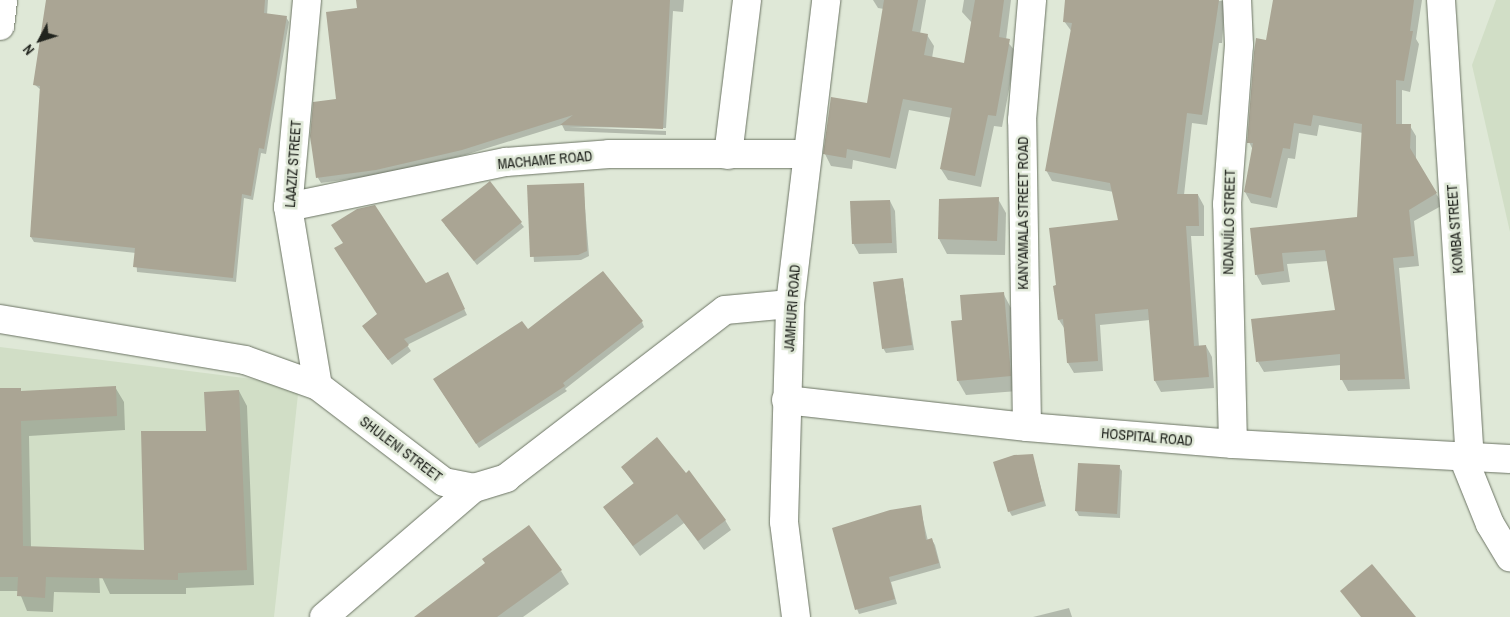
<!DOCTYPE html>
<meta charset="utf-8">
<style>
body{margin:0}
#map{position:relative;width:1510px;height:617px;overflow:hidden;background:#dfe8d7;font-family:"Archivo Narrow",sans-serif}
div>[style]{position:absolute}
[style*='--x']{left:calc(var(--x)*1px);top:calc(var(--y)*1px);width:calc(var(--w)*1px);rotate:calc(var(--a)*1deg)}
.built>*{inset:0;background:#d1dec6}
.shadow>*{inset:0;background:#0003}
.building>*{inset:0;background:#aaa594}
.roads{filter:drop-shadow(0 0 1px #6c7464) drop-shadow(0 0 1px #6c7464)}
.minor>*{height:28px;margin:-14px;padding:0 14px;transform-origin:14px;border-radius:14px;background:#fff}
.major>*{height:28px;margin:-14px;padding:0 14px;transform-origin:14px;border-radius:14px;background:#fff}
span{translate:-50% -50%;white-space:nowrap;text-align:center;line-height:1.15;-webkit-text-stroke:5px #dfe8d7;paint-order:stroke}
.street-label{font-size:14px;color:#21241e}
.north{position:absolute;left:15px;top:15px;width:50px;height:50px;-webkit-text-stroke:4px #dfe8d7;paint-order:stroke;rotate:230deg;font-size:14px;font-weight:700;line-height:20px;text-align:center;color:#21241e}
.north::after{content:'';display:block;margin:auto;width:18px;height:22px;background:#21241e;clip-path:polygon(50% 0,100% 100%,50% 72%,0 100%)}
</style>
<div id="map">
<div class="built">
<i style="clip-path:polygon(1496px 0,1510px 0,1510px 232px,1472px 65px)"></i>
<i style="clip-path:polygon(0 347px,299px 385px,274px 617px,0 617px)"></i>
</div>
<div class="shadow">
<i style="clip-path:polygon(47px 0,268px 0,267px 15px,286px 17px,289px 22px,266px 154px,261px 153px,253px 200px,244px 198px,236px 282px,137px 272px,136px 253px,34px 242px,31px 237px,41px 90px,34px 84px)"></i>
<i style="clip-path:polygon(357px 0,684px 0,683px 12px,673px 11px,666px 128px,569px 127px,666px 131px,666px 135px,565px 131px,562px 125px,465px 155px,379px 175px,321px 183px,318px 178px,358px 9px)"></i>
<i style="clip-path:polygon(873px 0,926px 0,920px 34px,927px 35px,934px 46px,932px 58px,965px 64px,972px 23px,962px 12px,964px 0,1011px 0,1006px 40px,1016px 52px,1002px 127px,994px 126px,981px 187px,948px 180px,941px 169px,952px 118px,909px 110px,896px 169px,853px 160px,852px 169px,831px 166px,825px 154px,868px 105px,884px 9px,878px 8px)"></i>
<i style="clip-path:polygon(1067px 0,1225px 1px,1222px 43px,1219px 43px,1207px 125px,1192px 123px,1184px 195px,1198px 195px,1204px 206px,1204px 236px,1191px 236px,1199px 347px,1206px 346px,1212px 357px,1214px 388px,1161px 392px,1155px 381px,1150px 320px,1100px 325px,1103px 371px,1074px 373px,1068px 363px,1066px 331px,1059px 320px,1054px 287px,1120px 221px,1114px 192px,1052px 181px,1046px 170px,1072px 32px,1064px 21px)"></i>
<i style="clip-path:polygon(1274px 0,1422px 0,1416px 39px,1419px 44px,1410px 92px,1402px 90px,1402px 125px,1410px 126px,1416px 136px,1416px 160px,1443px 205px,1414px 221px,1419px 266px,1399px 268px,1410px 389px,1348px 391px,1342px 380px,1341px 365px,1264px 372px,1258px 362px,1336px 311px,1328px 261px,1287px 264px,1290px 282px,1262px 285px,1256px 274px,1251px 229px,1358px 218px,1363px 133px,1319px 125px,1317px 136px,1299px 133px,1295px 159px,1288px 158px,1277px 208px,1251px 203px,1245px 192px,1253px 150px,1249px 142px)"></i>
<i style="clip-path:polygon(489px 183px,524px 227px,477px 265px,445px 225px)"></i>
<i style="clip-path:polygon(583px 184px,589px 256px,581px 260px,534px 262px,528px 187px)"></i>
<i style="clip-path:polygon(998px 199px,1006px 213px,1005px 255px,947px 254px,939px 239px)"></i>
<i style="clip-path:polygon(890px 201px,895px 211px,897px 253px,859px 254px,853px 243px)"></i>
<i style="clip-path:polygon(450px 280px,467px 315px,407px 345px,411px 351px,392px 365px,367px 331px,425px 285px)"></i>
<i style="clip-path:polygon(903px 280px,914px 350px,886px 353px,883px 348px)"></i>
<i style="clip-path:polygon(1003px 293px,1011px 308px,1018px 391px,966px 395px,958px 381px,963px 321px)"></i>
<i style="clip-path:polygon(642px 322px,644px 327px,565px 389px,567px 391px,479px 448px,437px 384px,527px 331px)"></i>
<i style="clip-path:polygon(115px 387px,124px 402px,125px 430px,29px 436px,31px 547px,145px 551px,207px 432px,239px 391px,247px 406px,254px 585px,186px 588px,186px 594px,110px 594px,99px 571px,100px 593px,54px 592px,53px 612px,27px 611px,19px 591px,0 591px,0 390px,21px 392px)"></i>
<i style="clip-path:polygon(1032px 455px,1046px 506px,1012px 516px,1009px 511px)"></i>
<i style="clip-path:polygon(622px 467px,725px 520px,731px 530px,704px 550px,684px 523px,640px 556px,604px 507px,634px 484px)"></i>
<i style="clip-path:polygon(1119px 467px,1122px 471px,1120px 518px,1079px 516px,1076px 511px)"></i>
<i style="clip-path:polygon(920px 507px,928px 541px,932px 540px,935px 545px,941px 568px,891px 582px,897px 604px,859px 614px,857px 609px)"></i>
<i style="clip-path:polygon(561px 571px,569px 584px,523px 617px,417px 617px)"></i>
<i style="clip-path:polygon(1069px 608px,1072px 617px,1033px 617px)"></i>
</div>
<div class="building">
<i style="clip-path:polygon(46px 0,265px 0,264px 13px,287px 16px,264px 149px,259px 148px,251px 196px,242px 194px,233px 278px,133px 267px,135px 248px,30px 237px,40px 86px,33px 85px)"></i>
<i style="clip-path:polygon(356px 0,670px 0,663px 129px,560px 125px,573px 115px,462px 150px,376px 170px,316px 178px,310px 136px,313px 102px,336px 99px,326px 12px,357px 8px)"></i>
<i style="clip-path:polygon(884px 0,918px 0,912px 31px,928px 34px,924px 55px,964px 63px,975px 0,1004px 0,999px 37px,1010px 39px,996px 116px,988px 115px,975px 176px,940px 169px,952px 108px,903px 99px,890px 158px,847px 149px,846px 158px,823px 154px,831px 97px,867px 103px)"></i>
<i style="clip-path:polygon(1065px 0,1219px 0,1202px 115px,1187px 113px,1177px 194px,1198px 194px,1199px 226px,1186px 226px,1194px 346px,1206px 345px,1209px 377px,1154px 381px,1148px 309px,1095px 314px,1098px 361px,1067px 363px,1063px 319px,1058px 320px,1053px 286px,1056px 285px,1049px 228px,1118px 220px,1110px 183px,1045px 171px,1072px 23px,1063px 22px)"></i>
<i style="clip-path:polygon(1273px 0,1414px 0,1410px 31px,1413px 31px,1404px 81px,1396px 80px,1396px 124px,1411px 124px,1410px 148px,1437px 193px,1409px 210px,1414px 256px,1393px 258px,1405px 379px,1340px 380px,1340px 354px,1256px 362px,1251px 319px,1335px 310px,1325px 250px,1282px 253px,1284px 271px,1255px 275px,1250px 228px,1357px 217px,1362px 124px,1313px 115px,1311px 126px,1294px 123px,1290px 149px,1283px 148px,1271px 198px,1244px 192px,1253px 143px,1247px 143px,1254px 52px,1256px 38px,1266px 40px)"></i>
<i style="clip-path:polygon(490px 181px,522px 222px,474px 261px,441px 220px)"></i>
<i style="clip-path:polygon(584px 183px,587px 251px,578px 255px,530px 257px,527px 185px)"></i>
<i style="clip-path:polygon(999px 197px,997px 241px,938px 239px,939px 199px)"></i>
<i style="clip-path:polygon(890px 200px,892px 243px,852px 244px,850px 201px)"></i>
<i style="clip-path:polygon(375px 205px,426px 283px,448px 272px,465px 309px,404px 339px,409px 345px,388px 360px,362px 326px,377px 314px,334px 248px,343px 243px,331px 225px,357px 209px)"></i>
<i style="clip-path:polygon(603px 271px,643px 321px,563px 383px,565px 386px,476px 444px,433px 379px,522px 321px,528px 329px)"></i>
<i style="clip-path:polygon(903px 278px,912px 345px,882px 349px,873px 282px)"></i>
<i style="clip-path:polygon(1004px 292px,1011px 376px,957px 381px,951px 321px,962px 320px,960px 295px)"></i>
<i style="clip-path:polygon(116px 386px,117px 416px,21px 421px,23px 546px,144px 550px,141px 431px,206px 431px,204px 392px,239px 390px,247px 570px,178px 573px,178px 580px,46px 577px,45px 598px,17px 596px,18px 577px,0 577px,0 388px,21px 388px,21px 391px)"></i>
<i style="clip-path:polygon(657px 437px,686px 473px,689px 470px,726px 520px,698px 541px,677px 514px,633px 546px,603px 507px,634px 483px,621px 467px)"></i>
<i style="clip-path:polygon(1033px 454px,1044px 501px,1008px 512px,993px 462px,1014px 455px)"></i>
<i style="clip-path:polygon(1078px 463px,1120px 465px,1117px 514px,1075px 511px)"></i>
<i style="clip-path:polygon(921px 505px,926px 540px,932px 538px,939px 563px,889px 577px,895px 599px,855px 610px,832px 528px,890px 510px)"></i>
<i style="clip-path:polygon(529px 525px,562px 570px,497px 617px,414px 617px,485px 563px,482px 559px)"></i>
<i style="clip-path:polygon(1372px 564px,1416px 617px,1361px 617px,1340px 591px)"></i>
</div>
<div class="roads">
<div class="minor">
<i style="--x:307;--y:0;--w:208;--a:95.2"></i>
<i style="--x:288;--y:207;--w:181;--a:80.5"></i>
<i style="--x:1441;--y:0;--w:459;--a:86.4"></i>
<i style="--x:0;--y:26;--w:26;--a:-83"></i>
<i style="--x:728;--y:155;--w:156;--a:-83"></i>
<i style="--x:288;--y:207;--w:223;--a:-11.7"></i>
<i style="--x:506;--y:162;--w:103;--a:-4.4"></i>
<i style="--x:609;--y:154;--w:198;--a:0"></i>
<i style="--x:0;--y:319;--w:248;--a:9.5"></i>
<i style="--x:245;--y:360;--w:77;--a:19.6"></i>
<i style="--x:318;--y:386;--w:158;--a:37.3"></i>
<i style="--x:444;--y:482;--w:31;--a:11"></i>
<i style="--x:474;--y:488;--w:34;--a:-17"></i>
<i style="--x:506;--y:478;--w:276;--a:-37.5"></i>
<i style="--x:725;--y:310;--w:65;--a:-5.3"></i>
<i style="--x:786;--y:400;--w:243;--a:6.4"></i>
<i style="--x:1027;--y:427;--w:207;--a:4.7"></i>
<i style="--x:1233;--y:444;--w:277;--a:3.1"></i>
<i style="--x:1027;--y:427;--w:307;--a:-90.9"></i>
<i style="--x:1022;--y:120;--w:120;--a:-85.2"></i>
<i style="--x:1233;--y:444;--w:240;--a:-91.4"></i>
<i style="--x:1227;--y:204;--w:159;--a:-85.7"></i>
<i style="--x:1239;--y:45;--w:45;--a:-92.5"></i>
<i style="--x:1463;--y:457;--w:72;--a:68.1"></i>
<i style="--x:1490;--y:524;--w:39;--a:59"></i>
<i style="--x:324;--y:617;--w:198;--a:-40.7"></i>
</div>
<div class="major">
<i style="--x:796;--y:617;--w:96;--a:-97.2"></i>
<i style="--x:784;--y:522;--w:218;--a:-88.4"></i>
<i style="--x:790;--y:304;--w:306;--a:-83.2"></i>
</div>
</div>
<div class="street-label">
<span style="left:545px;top:160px;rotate:-5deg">MACHAME ROAD</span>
<span style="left:293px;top:164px;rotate:-86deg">LAAZIZ STREET</span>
<span style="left:1023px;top:213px;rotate:-90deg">KANYAMALA STREET ROAD</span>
<span style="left:1229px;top:222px;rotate:-89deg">NDANJÍLO STREET</span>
<span style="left:1455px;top:229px;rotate:-94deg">KOMBA STREET</span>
<span style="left:792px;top:308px;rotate:-86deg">JAMHURI ROAD</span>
<span style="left:1147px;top:437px;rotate:5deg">HOSPITAL ROAD</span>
<span style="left:401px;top:449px;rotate:37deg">SHULENI STREET</span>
</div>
<div class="north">N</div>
</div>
